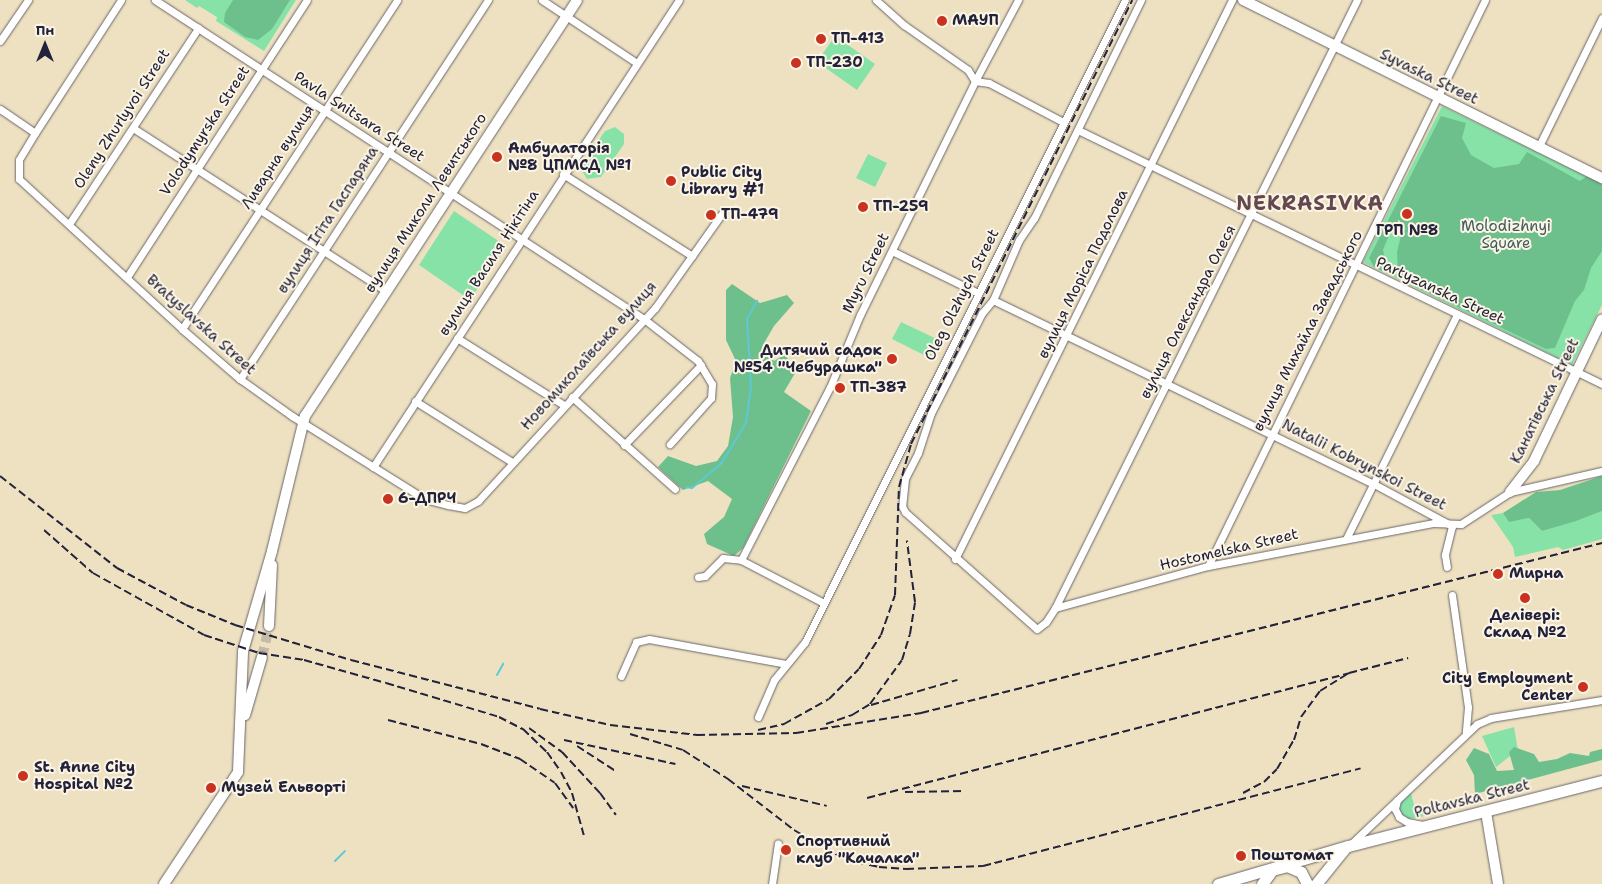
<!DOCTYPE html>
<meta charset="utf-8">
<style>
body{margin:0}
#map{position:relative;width:1602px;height:884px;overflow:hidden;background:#eee1c1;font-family:"Shantell Sans",sans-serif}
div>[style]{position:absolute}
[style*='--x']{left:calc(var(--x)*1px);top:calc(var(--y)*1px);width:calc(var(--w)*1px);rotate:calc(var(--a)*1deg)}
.green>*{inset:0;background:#87e2a8}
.forest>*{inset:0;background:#6dc08c}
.stream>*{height:2px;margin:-1px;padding:0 1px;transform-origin:1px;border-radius:1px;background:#5dc8d6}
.secondary-tunnel>*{height:10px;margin-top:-5px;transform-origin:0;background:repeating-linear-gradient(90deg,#c5bba6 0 10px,transparent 0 15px)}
.roads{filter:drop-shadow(0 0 1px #69656a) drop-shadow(0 0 1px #69656a)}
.street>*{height:7px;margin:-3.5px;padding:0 3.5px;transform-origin:3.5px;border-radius:3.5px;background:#fff}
.secondary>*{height:10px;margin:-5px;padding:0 5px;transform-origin:5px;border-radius:5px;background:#fff}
.primary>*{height:11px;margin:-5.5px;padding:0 5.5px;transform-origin:5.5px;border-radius:5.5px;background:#fff}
.rail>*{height:2px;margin-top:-1px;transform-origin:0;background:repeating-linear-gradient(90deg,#22223b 0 8px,transparent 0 12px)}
.dots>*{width:14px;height:14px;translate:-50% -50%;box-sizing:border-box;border:2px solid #fcf5e5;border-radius:50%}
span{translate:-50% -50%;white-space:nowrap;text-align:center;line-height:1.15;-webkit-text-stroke:4px #fcf5e5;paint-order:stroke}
.poi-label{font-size:15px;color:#22223b;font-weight:700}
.left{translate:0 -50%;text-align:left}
.right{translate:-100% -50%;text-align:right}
.street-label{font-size:15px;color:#22223b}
.park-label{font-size:15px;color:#405c5c}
.district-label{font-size:20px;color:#644850;font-weight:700;letter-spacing:1px}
.north{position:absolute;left:20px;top:20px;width:50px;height:50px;-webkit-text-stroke:4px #fcf5e5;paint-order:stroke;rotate:0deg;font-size:14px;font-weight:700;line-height:20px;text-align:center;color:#22223b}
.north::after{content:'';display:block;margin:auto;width:18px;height:22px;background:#22223b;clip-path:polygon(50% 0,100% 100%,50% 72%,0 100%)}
</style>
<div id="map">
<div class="green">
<i style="clip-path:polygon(185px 0,296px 0,264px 51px,216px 21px,217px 17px,199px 6px,197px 8px)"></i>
<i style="clip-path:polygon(835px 36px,875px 64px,857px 90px,817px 62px)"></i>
<i style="clip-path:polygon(1442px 106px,1602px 184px,1602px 305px,1572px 365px,1363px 262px)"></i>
<i style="clip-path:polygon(615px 127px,624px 134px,624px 144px,601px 177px,587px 179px,582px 171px,582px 164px,605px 131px)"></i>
<i style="clip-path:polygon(868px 154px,887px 163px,875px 187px,856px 178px)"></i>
<i style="clip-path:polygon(454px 211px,506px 246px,470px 300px,419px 265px)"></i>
<i style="clip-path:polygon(901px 322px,939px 340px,930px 358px,892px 339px)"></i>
<i style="clip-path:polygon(1602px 511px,1602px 539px,1563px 550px,1558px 547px,1515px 557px,1513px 547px,1491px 515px,1503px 513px,1509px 521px,1529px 518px,1542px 531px)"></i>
<i style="clip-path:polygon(1514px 727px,1518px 750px,1496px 767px,1482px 736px)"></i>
<i style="clip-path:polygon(1410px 790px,1416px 812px,1423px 810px,1425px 816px,1409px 819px,1399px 813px,1398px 804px)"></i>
</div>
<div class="forest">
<i style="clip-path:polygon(233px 0,290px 0,272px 29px,258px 40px,245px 37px,224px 22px,225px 13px)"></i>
<i style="clip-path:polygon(1441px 116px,1466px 123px,1462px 138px,1471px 155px,1494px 168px,1519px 164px,1527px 152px,1580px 181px,1587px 176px,1602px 184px,1602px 251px,1591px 268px,1584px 290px,1575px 301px,1555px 348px,1546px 349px,1410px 284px,1398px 274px,1397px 252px,1403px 227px,1392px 228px,1383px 250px,1386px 263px,1382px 271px,1374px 267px,1369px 258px)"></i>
<i style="clip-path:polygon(732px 284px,760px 303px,787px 295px,794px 303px,774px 326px,763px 345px,774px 361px,784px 355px,798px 368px,784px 392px,811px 411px,743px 548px,734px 556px,707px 544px,704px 534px,724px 517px,732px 499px,708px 481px,683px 490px,658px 467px,668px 456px,696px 466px,717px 461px,728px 446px,733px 417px,730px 378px,736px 361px,726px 340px,726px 290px)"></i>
<i style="clip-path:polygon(1602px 476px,1602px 511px,1576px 521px,1542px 531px,1529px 518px,1509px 522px,1503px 513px,1536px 492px,1560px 490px)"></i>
<i style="clip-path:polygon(1514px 747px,1534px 754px,1539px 762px,1557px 759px,1570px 753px,1589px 756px,1590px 752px,1602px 749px,1602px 760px,1475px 794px,1474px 775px,1466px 760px,1474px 748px,1489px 754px,1497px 771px,1514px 770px,1509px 752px)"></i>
</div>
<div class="stream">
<i style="--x:686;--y:487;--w:6;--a:9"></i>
<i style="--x:692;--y:488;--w:38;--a:-40"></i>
<i style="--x:721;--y:464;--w:48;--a:-58.6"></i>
<i style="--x:746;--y:423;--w:35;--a:-82"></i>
<i style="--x:751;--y:388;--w:69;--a:-93.3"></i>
<i style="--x:747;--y:319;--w:21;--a:-61"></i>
<i style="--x:497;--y:675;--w:13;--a:-61"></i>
<i style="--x:335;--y:861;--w:14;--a:-45"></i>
</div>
<div class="secondary-tunnel">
<i style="--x:262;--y:657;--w:32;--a:-77"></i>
</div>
<div class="roads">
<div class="street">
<i style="--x:155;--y:0;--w:584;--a:33.12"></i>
<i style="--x:644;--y:319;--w:68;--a:37.9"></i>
<i style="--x:698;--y:361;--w:27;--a:59"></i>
<i style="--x:712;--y:384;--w:14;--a:94"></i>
<i style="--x:711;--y:398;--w:62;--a:131.7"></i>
<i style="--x:542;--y:0;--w:114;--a:33.6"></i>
<i style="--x:876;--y:0;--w:38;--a:42"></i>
<i style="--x:904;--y:25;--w:78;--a:35.1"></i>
<i style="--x:968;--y:70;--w:13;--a:58"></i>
<i style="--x:1141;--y:0;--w:243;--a:116.1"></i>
<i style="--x:1034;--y:218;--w:27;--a:124"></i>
<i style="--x:1019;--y:240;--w:65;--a:113.4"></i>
<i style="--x:993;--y:300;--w:17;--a:130"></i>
<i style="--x:982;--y:313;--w:112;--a:117"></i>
<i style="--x:931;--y:413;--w:42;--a:108"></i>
<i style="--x:918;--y:453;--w:29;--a:117"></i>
<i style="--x:905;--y:479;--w:27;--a:96"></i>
<i style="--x:902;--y:506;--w:7;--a:63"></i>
<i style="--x:905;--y:512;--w:176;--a:41.6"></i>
<i style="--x:1037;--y:629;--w:11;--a:-38"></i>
<i style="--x:1046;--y:622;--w:17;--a:-57"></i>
<i style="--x:1055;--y:608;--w:159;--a:-15.4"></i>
<i style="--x:1208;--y:566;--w:230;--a:-10.8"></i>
<i style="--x:1434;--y:523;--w:27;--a:2"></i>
<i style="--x:1461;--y:524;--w:59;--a:-33.1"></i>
<i style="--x:1510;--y:492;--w:94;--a:-12.9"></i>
<i style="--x:0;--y:41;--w:50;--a:-55.7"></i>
<i style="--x:975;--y:81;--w:14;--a:8"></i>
<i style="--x:989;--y:83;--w:84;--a:27.8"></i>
<i style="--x:0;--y:109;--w:42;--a:34.4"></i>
<i style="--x:35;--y:133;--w:31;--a:121"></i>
<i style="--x:19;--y:160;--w:19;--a:90"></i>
<i style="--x:19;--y:179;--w:222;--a:42.6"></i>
<i style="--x:182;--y:329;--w:77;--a:40.8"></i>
<i style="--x:240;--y:379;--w:64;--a:35.4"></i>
<i style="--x:292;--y:416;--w:157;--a:32"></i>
<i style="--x:425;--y:499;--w:24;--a:15"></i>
<i style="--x:448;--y:505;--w:17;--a:10"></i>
<i style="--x:465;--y:508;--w:15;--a:-28"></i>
<i style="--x:478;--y:501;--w:262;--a:-47.5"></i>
<i style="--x:655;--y:308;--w:118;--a:-54.7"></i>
<i style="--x:133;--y:128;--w:301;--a:32.8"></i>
<i style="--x:1078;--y:130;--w:582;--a:25.86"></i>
<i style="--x:35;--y:133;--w:158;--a:-57.1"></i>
<i style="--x:1538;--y:148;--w:145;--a:-63.8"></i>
<i style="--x:563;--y:174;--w:153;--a:32.4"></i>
<i style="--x:69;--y:224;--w:235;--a:-56.6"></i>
<i style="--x:892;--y:251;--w:96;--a:26"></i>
<i style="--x:127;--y:277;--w:330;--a:-57"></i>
<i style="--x:993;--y:300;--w:423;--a:25.8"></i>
<i style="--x:1374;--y:484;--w:89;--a:28.3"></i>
<i style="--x:1452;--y:526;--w:30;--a:104"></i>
<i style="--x:1445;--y:555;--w:12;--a:81"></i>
<i style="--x:182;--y:329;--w:393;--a:-56.8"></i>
<i style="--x:457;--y:338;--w:126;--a:32.1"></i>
<i style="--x:240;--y:379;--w:453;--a:-56.8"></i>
<i style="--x:572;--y:397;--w:138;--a:41.8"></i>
<i style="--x:415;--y:401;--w:115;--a:32.2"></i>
<i style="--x:624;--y:445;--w:111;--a:-46.1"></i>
<i style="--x:373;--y:467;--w:558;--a:-56.77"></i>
<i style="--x:1346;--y:539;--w:251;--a:-63.7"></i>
<i style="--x:955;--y:559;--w:624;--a:-63.64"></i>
<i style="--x:741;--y:560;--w:195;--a:-62.8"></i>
<i style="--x:830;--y:387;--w:78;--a:-67.4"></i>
<i style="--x:860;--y:315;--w:261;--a:-63.8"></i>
<i style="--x:975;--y:81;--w:92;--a:-62"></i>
<i style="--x:1208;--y:566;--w:630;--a:-63.92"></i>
<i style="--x:698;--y:577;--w:7;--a:-8"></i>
<i style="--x:705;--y:576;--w:25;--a:-45"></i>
<i style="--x:723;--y:558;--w:18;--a:6"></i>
<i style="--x:741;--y:560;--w:93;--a:27.4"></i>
<i style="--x:1452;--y:595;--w:113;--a:81.9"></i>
<i style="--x:1468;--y:707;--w:25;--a:95"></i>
<i style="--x:1055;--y:608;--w:679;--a:-63.59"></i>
<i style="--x:621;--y:676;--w:37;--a:-66"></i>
<i style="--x:636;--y:642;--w:13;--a:-13"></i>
<i style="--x:649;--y:639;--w:139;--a:10.3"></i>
<i style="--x:758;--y:717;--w:40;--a:-66.6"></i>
<i style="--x:774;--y:680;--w:49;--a:-50.8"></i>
<i style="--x:805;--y:642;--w:717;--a:-63.51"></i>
<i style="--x:1397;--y:800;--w:9;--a:103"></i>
<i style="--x:1395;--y:809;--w:9;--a:63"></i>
<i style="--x:1399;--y:817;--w:9;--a:32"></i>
<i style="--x:1407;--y:822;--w:16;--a:11"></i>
<i style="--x:1351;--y:844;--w:174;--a:-43.6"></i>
<i style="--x:1477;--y:724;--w:15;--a:-23"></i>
<i style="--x:1491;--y:718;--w:112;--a:-9.2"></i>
<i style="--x:772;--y:884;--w:41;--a:-81.7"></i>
</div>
<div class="secondary">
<i style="--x:1243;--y:0;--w:401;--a:26.4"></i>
<i style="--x:1510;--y:492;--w:39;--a:-52"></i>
<i style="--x:1534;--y:461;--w:157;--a:-64.4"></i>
<i style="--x:269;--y:626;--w:61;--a:-87.2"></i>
<i style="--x:245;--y:715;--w:60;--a:-73.7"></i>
<i style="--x:1486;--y:812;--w:73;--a:80.5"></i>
<i style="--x:164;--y:884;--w:134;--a:-56.5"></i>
<i style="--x:238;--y:772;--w:121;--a:-87.6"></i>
<i style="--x:243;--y:651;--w:104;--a:-73.8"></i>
<i style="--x:272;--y:551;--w:139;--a:-76.3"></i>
<i style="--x:305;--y:416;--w:497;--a:-56.8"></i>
</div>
<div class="primary">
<i style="--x:1218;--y:884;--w:135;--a:-16.3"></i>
<i style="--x:1348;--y:846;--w:262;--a:-14.4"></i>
<i style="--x:1262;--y:884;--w:17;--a:-54"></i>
<i style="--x:1272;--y:870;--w:16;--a:-15"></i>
<i style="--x:1287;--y:866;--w:15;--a:23"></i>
<i style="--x:1301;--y:872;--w:13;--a:63"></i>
<i style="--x:1316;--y:884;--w:46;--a:-51.1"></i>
</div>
</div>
<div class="rail">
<i style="--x:0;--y:476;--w:149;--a:38.2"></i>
<i style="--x:117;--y:568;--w:78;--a:28.2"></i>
<i style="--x:186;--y:605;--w:53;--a:22.2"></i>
<i style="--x:235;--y:625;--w:121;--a:16.8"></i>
<i style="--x:351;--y:660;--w:195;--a:14.5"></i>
<i style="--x:540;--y:709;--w:72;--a:12.9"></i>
<i style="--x:610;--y:725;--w:88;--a:6.6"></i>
<i style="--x:697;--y:735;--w:99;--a:-1.2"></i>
<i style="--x:796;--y:733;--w:127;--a:-9.1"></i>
<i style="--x:921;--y:713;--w:702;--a:-14.02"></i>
<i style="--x:44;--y:530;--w:65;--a:41.3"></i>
<i style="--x:93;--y:573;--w:127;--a:29.2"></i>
<i style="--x:204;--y:635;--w:58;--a:18.1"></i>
<i style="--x:259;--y:653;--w:46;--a:8.8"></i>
<i style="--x:304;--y:660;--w:85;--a:15.7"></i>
<i style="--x:386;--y:683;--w:118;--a:16.7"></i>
<i style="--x:499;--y:717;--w:27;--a:27"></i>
<i style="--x:523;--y:729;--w:33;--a:44"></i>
<i style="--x:547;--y:752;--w:24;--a:55"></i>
<i style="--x:561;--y:772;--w:24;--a:62"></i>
<i style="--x:572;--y:793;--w:45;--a:74.4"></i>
<i style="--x:871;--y:705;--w:90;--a:-16.2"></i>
<i style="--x:388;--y:720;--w:96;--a:14.5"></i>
<i style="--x:481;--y:744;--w:42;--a:21"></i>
<i style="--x:520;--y:759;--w:42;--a:34.4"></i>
<i style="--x:555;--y:783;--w:31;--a:54"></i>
<i style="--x:826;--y:724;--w:28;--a:-19"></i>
<i style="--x:852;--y:715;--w:21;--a:-31"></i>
<i style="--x:870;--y:704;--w:54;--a:-54"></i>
<i style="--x:902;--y:660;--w:27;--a:-73"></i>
<i style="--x:910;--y:634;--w:32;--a:-81"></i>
<i style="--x:915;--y:602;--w:62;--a:-97.5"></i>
<i style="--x:529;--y:728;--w:41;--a:36"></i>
<i style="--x:562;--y:752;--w:56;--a:47.2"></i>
<i style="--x:600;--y:793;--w:27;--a:54"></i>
<i style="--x:758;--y:730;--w:27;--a:-13"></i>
<i style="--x:784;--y:724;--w:51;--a:-29.1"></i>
<i style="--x:829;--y:699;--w:42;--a:-45"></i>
<i style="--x:859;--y:669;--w:40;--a:-57.1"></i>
<i style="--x:881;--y:635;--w:42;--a:-70.7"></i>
<i style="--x:895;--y:595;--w:108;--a:-87.9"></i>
<i style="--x:899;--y:487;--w:45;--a:-74.4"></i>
<i style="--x:911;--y:444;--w:496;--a:-63.5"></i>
<i style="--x:630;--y:734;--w:55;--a:16.8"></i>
<i style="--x:683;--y:750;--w:54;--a:32.8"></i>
<i style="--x:728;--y:779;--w:83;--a:37.7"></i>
<i style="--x:794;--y:830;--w:60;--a:30"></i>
<i style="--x:846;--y:860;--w:34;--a:12"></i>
<i style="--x:879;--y:867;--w:27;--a:4"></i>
<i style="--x:906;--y:869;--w:77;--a:-2.2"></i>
<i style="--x:983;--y:866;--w:390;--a:-14.5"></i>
<i style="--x:564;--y:740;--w:114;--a:12.2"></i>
<i style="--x:577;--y:746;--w:48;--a:33"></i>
<i style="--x:742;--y:786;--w:87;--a:13.2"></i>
<i style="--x:905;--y:792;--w:60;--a:-1"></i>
<i style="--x:1243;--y:793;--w:24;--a:-28"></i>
<i style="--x:1264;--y:782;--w:18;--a:-45"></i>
<i style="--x:1277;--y:769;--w:34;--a:-60"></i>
<i style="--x:1294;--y:740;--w:24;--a:-73"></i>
<i style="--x:1301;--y:717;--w:32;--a:-54"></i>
<i style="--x:1320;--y:691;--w:34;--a:-32"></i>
<i style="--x:1349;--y:673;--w:61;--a:-14.3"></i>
<i style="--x:867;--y:798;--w:498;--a:-14.5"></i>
</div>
<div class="dots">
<i style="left:942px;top:21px;background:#c8321e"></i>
<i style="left:821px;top:39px;background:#c8321e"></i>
<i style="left:796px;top:63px;background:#c8321e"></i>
<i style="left:497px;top:157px;background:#c8321e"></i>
<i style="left:671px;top:181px;background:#c8321e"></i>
<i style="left:863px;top:207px;background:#c8321e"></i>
<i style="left:1407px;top:214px;background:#c8321e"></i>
<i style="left:711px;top:215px;background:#c8321e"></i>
<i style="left:892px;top:359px;background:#c8321e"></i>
<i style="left:840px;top:388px;background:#c8321e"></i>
<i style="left:388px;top:499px;background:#c8321e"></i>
<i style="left:1498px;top:574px;background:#c8321e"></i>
<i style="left:1525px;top:598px;background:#c8321e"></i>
<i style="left:1583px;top:687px;background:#c8321e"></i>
<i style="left:23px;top:776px;background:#c8321e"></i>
<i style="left:211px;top:788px;background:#c8321e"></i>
<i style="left:786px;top:850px;background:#c8321e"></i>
<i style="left:1241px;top:856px;background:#c8321e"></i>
</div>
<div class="poi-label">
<span class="left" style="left:952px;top:21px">МАУП</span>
<span class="left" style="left:831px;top:39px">ТП-413</span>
<span class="left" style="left:806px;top:63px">ТП-230</span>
<span class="left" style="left:508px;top:157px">Амбулаторія<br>№8 ЦПМСД №1</span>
<span class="left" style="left:681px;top:181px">Public City<br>Library #1</span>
<span class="left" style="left:873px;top:207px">ТП-259</span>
<span class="left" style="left:721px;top:215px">ТП-479</span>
<span style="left:1407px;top:231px">ГРП №8</span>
<span class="right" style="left:882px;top:359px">Дитячий садок<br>№54 "Чебурашка"</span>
<span class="left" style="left:850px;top:388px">ТП-387</span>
<span class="left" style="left:398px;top:499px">6-ДПРЧ</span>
<span class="left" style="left:1509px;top:574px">Мирна</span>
<span style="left:1525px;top:624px">Делівері:<br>Склад №2</span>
<span class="right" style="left:1573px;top:687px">City Employment<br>Center</span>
<span class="left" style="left:34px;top:776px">St. Anne City<br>Hospital №2</span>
<span class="left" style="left:221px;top:788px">Музей Ельворті</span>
<span class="left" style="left:796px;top:850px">Спортивний<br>клуб "Качалка"</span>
<span class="left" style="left:1251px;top:856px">Поштомат</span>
</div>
<div class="street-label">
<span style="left:1429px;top:77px;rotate:26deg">Syvaska Street</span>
<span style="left:359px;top:117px;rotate:33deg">Pavla Snitsara Street</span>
<span style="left:122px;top:119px;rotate:-57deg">Oleny Zhurlyvoi Street</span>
<span style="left:205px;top:131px;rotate:-57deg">Volodymyrska Street</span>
<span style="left:278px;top:157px;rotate:-57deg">Ливарна вулиця</span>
<span style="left:426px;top:203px;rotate:-57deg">вулиця Миколи Левитського</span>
<span style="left:328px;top:220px;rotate:-57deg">вулиця Ігіта Гаспаряна</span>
<span style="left:489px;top:263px;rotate:-57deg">вулиця Василя Нікітіна</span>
<span style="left:866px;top:273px;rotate:-64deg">Myru Street</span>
<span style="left:1083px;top:274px;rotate:-64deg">вулиця Моріса Подолова</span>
<span style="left:1440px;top:291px;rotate:25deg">Partyzanska Street</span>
<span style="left:962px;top:295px;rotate:-63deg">Oleg Olzhych Street</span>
<span style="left:1188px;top:312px;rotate:-63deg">вулиця Олександра Олеся</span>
<span style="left:201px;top:325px;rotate:42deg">Bratyslavska Street</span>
<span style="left:1308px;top:331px;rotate:-63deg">вулиця Михайла Завадського</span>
<span style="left:589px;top:356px;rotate:-48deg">Новомиколаївська вулиця</span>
<span style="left:1545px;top:401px;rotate:-64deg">Канатівська Street</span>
<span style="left:1364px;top:465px;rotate:27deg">Natalii Kobrynskoi Street</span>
<span style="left:1229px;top:550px;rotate:-13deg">Hostomelska Street</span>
<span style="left:1472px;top:799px;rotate:-14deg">Poltavska Street</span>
</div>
<div class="park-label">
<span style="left:1506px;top:235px">Molodіzhnyi<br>Square</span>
</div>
<div class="district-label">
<span style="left:1310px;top:203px">NEKRASIVKA</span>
</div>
<div class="north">Пн</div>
</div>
